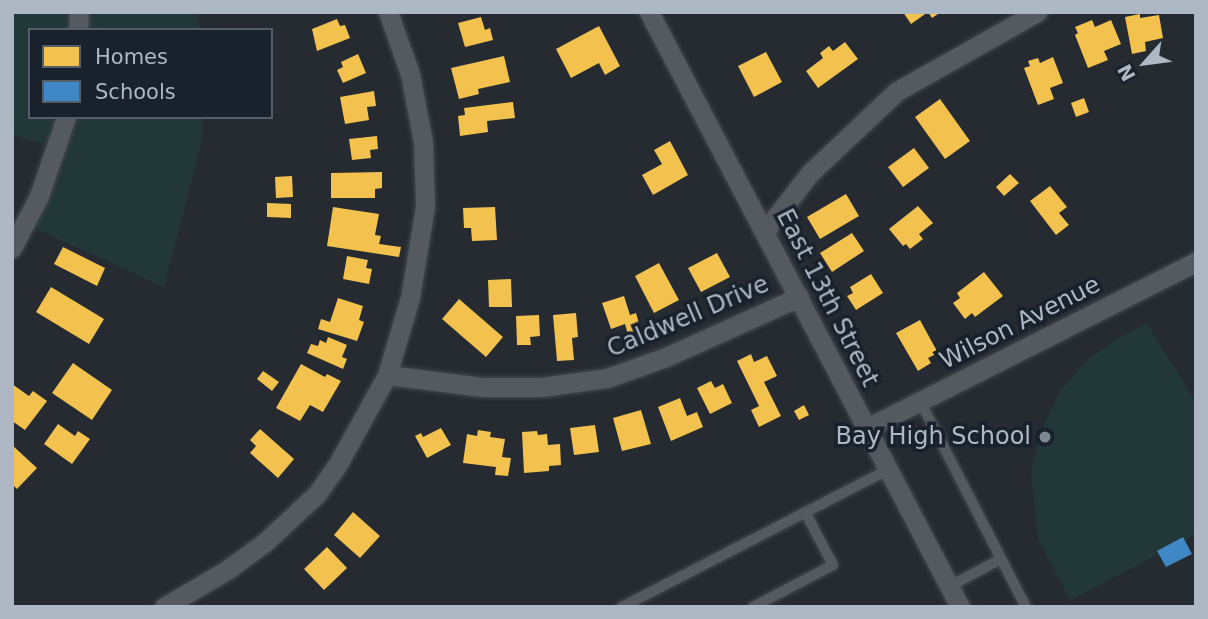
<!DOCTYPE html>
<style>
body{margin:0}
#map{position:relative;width:1208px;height:619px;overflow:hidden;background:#252b31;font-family:"DejaVu Sans",sans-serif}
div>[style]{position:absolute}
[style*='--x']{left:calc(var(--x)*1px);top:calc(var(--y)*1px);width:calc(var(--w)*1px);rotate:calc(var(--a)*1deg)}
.green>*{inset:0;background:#223738}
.homes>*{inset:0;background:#f2c14e}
.schools>*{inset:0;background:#3f88c5}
.roads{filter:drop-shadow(0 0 2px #42474c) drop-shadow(0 0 2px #42474c)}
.lane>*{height:10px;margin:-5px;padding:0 5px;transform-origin:5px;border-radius:5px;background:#545a60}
.street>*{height:19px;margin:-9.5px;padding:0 9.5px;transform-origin:9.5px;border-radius:9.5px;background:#545a60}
.dots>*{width:19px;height:19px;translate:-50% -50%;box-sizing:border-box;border:4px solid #19222c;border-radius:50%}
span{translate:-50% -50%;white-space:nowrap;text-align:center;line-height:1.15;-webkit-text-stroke:7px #19222c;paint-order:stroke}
.street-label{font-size:24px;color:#adb8c4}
.poi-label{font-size:24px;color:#adb8c4}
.right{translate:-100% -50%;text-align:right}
.frame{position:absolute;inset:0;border:14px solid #adb8c4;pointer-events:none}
.legend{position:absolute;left:28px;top:28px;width:245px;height:91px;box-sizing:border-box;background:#19222c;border:2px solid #545e69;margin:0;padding:9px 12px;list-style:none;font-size:21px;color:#adb8c4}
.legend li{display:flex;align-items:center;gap:14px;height:35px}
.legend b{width:35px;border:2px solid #545e69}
.north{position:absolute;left:1110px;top:28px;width:70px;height:70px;-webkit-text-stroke:5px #19222c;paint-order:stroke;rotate:242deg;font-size:19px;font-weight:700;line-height:28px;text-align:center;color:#adb8c4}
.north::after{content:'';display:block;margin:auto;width:24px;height:32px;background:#adb8c4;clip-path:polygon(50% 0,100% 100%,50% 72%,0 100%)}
</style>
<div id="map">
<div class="green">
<i style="clip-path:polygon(12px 12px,70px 12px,68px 30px,30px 30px,30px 117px,54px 117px,48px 145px,12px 135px)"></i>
<i style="clip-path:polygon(90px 12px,197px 12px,200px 30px,88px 30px)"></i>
<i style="clip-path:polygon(77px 117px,203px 117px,202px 140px,164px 287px,34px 228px,49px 198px)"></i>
<i style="clip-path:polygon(1147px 323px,1196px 403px,1196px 534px,1070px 601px,1038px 538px,1031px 471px,1041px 431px,1060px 391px,1086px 361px,1115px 340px)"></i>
</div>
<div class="homes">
<i style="clip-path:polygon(903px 12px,941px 12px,932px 18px,928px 12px,911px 24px)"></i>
<i style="clip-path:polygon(1140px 14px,1140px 18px,1159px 15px,1163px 38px,1145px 42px,1146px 51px,1132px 54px,1125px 17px)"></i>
<i style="clip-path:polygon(481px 17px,485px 30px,490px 28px,493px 40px,465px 47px,458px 23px)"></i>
<i style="clip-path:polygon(337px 19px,340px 26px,345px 25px,350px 38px,317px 51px,312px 29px)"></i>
<i style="clip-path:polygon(1092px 20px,1095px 27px,1111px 20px,1121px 44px,1104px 51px,1108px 60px,1088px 68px,1075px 35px,1078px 33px,1075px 27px)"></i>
<i style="clip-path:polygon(599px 26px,620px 66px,605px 75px,599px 63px,571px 78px,556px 49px)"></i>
<i style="clip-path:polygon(845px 42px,858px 59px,818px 88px,806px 71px,823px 58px,820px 53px,829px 46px,833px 51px)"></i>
<i style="clip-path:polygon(766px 52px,782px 82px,754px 97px,738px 66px)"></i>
<i style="clip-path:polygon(358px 54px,366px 73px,343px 83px,337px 70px,343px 67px,341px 62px)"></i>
<i style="clip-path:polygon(504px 56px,510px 82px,478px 89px,479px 94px,459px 99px,451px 68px)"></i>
<i style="clip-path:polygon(1053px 57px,1063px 83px,1050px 88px,1054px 99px,1038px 105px,1024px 68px,1030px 66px,1028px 61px,1038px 58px,1040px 63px)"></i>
<i style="clip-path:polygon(374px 91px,376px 106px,367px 107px,369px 120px,345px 124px,340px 97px)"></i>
<i style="clip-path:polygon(1084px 98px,1089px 112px,1076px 117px,1071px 103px)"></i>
<i style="clip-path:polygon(940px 99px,970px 141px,945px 159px,915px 117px)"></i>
<i style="clip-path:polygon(513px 102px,515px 118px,487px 121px,488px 132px,460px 136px,458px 116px,465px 115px,464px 108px)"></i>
<i style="clip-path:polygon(377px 136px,378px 149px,370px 150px,371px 158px,352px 160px,349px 139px)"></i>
<i style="clip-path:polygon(670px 141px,688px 175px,653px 195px,642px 175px,662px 164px,654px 150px)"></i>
<i style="clip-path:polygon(914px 148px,929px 168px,903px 187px,888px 167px)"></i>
<i style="clip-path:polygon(382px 172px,382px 188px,375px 189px,375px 198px,331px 198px,331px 173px)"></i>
<i style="clip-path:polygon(1010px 174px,1019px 183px,1004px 196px,996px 187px)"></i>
<i style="clip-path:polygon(292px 176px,293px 197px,276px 198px,275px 177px)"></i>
<i style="clip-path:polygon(1050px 186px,1067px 207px,1059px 213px,1069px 225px,1056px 235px,1030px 201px)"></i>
<i style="clip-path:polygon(846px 194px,859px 216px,820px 239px,807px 217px)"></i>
<i style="clip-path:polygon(267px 203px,291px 204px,291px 218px,267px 217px)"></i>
<i style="clip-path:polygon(918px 206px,933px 223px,919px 234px,923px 239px,910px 249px,906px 244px,903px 246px,889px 229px)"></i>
<i style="clip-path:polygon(333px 207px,379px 214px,375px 235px,381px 236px,379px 244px,401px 247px,399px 257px,327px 246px)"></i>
<i style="clip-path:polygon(495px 207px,497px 240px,472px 241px,471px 228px,464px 228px,463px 208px)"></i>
<i style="clip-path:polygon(852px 233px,864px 251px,832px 272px,820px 253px)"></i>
<i style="clip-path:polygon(63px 247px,105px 268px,97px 286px,54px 264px)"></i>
<i style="clip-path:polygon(717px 253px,730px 277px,701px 292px,688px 268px)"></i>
<i style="clip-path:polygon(347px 256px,368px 260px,366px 268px,372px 269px,369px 284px,343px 279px)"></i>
<i style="clip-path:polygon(659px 263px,679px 300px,654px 313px,635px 276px)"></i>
<i style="clip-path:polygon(984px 272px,1003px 296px,975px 317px,972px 313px,965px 319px,953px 303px,960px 298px,957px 293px)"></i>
<i style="clip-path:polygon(871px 274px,883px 293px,856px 310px,847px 296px,853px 293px,850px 287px)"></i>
<i style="clip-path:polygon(511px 279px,512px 307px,489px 307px,488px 280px)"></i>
<i style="clip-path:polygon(51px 287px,104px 319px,89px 344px,36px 312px)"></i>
<i style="clip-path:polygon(624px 296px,630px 315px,636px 313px,642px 334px,629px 338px,625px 324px,611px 329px,602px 303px)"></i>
<i style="clip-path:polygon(338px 298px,363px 306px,359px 320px,364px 322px,357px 341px,318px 329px,321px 319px,330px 322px)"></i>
<i style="clip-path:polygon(459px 299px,503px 337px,486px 357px,442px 319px)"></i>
<i style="clip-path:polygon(576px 313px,578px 337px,572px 338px,574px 360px,557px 361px,553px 315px)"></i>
<i style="clip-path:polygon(539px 315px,540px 336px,530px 337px,531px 345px,517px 345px,516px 316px)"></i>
<i style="clip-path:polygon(920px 320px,938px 353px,928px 358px,931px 363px,918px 371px,896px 333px)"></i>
<i style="clip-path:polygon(328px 337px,347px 345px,342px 357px,347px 359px,343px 369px,307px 353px,311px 344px,318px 346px,320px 340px,326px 343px)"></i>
<i style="clip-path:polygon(751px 354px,754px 362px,767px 356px,777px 376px,764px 382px,781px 416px,759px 427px,751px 410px,759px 406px,737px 361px)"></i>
<i style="clip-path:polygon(73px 363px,112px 390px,92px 420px,52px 393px)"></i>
<i style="clip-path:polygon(301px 364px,325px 377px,327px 374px,341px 381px,323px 412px,310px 405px,300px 421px,276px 408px)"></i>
<i style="clip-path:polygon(263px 371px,279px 382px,272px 391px,257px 379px)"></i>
<i style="clip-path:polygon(711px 381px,715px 388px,723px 384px,732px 403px,710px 414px,697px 388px)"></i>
<i style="clip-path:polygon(12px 384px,29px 396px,33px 391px,47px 401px,25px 430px,12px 421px)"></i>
<i style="clip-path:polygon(680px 398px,687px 416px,697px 412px,703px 427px,671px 441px,658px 407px)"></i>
<i style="clip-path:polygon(804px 405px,809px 415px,799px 420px,794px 411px)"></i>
<i style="clip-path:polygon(641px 410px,651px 444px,622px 451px,613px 418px)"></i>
<i style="clip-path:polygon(58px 424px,75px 436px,78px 431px,90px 439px,72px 464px,44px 444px)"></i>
<i style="clip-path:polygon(595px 425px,599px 452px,574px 455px,570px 428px)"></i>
<i style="clip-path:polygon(441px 428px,451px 445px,427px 458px,415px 436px,421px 433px,423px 437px)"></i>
<i style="clip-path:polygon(260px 429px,294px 459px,278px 478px,250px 453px,256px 446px,250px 440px)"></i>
<i style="clip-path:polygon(478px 430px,491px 432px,490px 437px,505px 439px,502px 457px,511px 458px,508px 476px,495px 475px,496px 467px,463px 463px,467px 434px,477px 436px)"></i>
<i style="clip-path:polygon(537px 431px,538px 435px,547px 434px,548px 445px,560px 444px,561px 465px,549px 466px,549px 471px,524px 473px,522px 432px)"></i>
<i style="clip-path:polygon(12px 445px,37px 468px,17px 489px,12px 484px)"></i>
<i style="clip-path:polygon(353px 512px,380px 536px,360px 558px,334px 535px)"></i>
<i style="clip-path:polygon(327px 547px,347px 568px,324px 590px,304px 569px)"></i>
</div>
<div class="schools">
<i style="clip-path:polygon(1183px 537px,1192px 554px,1166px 567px,1157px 551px)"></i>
</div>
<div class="roads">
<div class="lane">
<i style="--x:920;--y:401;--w:232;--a:62.8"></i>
<i style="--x:950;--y:586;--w:58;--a:-27.9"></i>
<i style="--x:622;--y:607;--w:301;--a:-27.3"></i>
<i style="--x:753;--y:607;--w:90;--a:-27.7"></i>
<i style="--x:833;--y:565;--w:60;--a:-117.8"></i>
</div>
<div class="street">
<i style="--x:649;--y:12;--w:671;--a:62.4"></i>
<i style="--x:78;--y:30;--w:18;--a:-87"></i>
<i style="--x:765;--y:231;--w:73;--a:-52.2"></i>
<i style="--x:810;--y:173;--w:120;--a:-43.3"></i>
<i style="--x:897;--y:91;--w:161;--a:-29.4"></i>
<i style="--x:12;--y:248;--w:59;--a:-62.6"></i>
<i style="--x:39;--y:196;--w:83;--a:-71.1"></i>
<i style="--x:387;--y:375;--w:96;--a:7.2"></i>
<i style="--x:482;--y:387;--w:60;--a:0"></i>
<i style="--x:542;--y:387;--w:66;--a:-7.9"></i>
<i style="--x:607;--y:378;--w:63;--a:-19.6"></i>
<i style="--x:666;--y:357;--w:146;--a:-24.3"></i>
<i style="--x:867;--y:428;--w:369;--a:-26.8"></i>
<i style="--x:164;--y:607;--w:73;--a:-30.4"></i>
<i style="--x:227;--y:570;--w:46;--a:-36.1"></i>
<i style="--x:264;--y:543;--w:72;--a:-42.8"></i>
<i style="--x:317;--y:494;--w:39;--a:-55"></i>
<i style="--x:339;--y:462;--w:99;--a:-61.1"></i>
<i style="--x:387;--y:375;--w:80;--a:-73.4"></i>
<i style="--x:410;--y:298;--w:93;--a:-80.7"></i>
<i style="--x:425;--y:206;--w:64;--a:-91.8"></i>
<i style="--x:423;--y:142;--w:69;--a:-100.8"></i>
<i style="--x:410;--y:74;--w:66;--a:-109.5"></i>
</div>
</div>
<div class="dots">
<i style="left:1045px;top:437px;background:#7d8791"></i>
</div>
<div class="street-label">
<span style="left:827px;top:298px;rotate:63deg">East 13th Street</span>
<span style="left:688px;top:317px;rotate:-23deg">Caldwell Drive</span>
<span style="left:1020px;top:323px;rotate:-27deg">Wilson Avenue</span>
</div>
<div class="poi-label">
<span class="right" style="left:1031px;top:437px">Bay High School</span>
</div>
<div class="frame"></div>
<ul class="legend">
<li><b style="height:19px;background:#f2c14e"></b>Homes</li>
<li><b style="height:19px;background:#3f88c5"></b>Schools</li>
</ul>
<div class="north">N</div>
</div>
